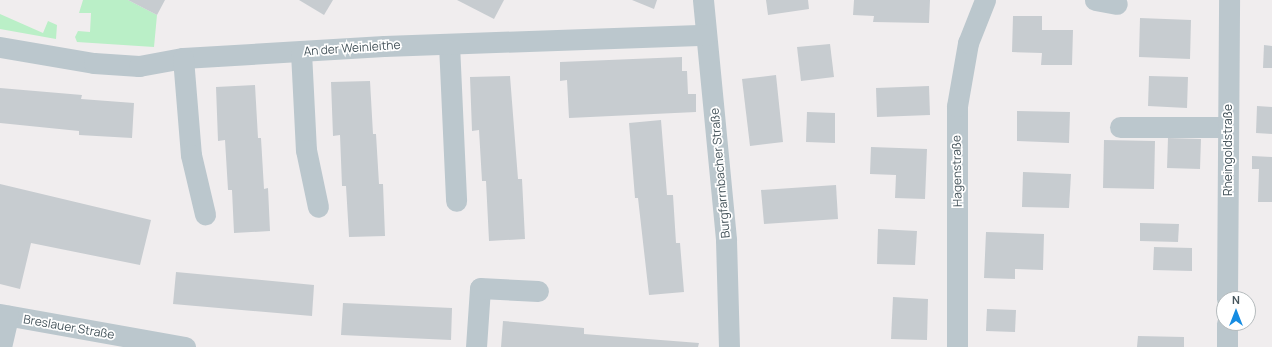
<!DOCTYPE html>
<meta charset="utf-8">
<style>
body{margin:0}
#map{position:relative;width:1272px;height:347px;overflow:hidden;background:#f0edee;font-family:Manrope,sans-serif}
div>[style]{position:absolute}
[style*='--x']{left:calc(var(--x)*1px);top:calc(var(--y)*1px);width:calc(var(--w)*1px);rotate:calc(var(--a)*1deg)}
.green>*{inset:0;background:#baefc7}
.building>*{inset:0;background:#c7ccd0}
.minor>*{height:21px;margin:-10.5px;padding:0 10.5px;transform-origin:10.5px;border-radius:10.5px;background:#bbc7cd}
span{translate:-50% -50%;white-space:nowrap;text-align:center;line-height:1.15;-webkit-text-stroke:3.5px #fff;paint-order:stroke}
.street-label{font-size:12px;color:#45545b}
.north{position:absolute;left:1216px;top:291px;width:40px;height:40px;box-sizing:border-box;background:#fff;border:1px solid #b5bbbd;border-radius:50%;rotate:0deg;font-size:11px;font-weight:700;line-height:16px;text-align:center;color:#45545b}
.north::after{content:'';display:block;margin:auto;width:14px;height:18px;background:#168ce2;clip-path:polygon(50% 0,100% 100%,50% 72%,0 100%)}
</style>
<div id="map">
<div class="green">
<i style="clip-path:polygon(83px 0,128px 0,157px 15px,154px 47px,77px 42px,75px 37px,78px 31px,90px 32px,91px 13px,79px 13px)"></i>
<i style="clip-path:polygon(0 14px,43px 33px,48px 21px,57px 25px,56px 39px,0 29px)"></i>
</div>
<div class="building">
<i style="clip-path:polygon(128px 0,165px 0,157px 15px)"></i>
<i style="clip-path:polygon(299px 0,333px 0,324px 15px)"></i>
<i style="clip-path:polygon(457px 0,504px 0,494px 19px)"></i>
<i style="clip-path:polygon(632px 0,657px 0,654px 9px)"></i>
<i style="clip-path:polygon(766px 0,808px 0,809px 9px,768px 15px)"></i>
<i style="clip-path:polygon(854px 0,930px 0,929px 23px,873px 22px,874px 16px,853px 15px)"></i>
<i style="clip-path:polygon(1013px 16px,1042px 16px,1042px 30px,1073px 30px,1072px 65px,1041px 65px,1042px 53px,1012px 52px)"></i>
<i style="clip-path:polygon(1140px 18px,1191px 20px,1190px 59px,1139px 57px)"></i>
<i style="clip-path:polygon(830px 44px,834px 77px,801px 81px,797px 47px)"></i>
<i style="clip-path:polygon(1264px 45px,1272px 46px,1272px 68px,1263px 68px)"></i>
<i style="clip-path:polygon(682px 57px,682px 71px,687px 71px,688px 94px,696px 94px,696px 112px,569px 118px,567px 80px,560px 81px,560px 62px)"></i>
<i style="clip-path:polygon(776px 75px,783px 142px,750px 146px,742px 79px)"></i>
<i style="clip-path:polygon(510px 76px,518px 179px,522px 179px,525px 239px,489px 241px,486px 181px,482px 181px,479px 130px,472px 131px,470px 77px)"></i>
<i style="clip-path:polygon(1149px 76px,1188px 77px,1187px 108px,1148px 106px)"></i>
<i style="clip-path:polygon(370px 81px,373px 134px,376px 134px,379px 184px,383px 184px,385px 236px,349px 237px,346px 186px,342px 186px,340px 135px,333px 136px,331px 82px)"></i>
<i style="clip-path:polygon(255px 85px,258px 138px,261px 138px,264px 189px,268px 188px,270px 231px,234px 233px,232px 190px,228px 190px,225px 140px,218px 141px,216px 87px)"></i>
<i style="clip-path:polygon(929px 86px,930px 115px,877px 117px,876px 88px)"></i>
<i style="clip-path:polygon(0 88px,82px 95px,81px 99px,134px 103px,132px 138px,79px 135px,79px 131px,0 123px)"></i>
<i style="clip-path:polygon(1257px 106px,1272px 107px,1272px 134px,1256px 133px)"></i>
<i style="clip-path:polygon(1017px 111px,1070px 112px,1069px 143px,1017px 141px)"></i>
<i style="clip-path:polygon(807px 112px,835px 113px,835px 143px,806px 142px)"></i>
<i style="clip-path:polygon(661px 120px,667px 195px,673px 195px,676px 243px,680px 243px,684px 292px,649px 295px,638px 198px,635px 198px,629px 123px)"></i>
<i style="clip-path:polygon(1168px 138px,1201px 139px,1200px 169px,1167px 168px)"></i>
<i style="clip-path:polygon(1104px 140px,1155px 141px,1154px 189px,1103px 188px)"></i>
<i style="clip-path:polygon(871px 147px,927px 149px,925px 199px,895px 198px,896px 175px,870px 174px)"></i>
<i style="clip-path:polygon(1252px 156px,1272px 157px,1272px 202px,1258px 202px,1259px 169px,1252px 169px)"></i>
<i style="clip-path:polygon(1023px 172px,1071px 174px,1069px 208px,1022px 207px)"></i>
<i style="clip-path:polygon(0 184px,151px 220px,140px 265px,31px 243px,20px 289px,0 284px)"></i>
<i style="clip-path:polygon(836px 185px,838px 219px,764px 224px,761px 190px)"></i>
<i style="clip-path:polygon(1140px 223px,1179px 224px,1178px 242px,1140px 241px)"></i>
<i style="clip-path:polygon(878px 229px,917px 231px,915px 265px,877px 264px)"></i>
<i style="clip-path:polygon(986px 232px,1044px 234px,1043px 270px,1015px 269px,1015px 279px,984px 278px)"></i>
<i style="clip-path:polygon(1154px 247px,1192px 248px,1192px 271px,1153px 270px)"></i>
<i style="clip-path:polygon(176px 272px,314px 285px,312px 316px,173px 304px)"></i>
<i style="clip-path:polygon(893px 297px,928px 299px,927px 340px,891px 339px)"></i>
<i style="clip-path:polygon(343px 303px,452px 308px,451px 340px,341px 335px)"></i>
<i style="clip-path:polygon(987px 309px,1016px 310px,1015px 332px,986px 331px)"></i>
<i style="clip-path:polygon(503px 321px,584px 328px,584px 334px,699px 343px,698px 347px,501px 347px)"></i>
<i style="clip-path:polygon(1138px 336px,1184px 337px,1184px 347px,1137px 347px)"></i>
</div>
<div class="minor">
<i style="--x:703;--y:0;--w:241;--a:84.5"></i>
<i style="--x:726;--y:240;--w:107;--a:88.4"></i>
<i style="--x:1095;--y:0;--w:22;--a:10"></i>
<i style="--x:449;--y:44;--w:157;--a:87.4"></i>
<i style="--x:0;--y:47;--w:95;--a:9.7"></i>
<i style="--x:94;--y:63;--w:45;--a:3.8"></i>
<i style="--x:139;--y:66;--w:45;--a:-10.3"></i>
<i style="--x:183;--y:58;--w:201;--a:-3.4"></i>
<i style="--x:384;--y:46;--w:322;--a:-2"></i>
<i style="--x:301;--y:52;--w:98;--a:87.1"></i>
<i style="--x:306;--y:150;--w:58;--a:78.1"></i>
<i style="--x:183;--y:58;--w:97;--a:85.3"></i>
<i style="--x:191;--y:155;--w:61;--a:76.7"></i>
<i style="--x:1120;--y:127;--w:108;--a:0"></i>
<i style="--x:1227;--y:299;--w:299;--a:-89.6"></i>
<i style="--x:0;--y:314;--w:188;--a:10.1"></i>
<i style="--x:1;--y:347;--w:32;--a:-77"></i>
<i style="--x:476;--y:347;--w:59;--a:-86.1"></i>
<i style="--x:480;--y:288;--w:58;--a:3"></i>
<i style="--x:957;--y:347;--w:241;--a:-90"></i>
<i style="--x:957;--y:106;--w:64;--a:-80.1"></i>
<i style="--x:968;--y:43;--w:46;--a:-68.4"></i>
<i style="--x:1227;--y:347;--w:24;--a:-90"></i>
</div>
<div class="street-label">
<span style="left:352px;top:48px;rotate:-4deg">An der Weinleithe</span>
<span style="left:1228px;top:150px;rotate:-90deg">Rheingoldstraße</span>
<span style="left:957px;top:171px;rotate:-91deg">Hagenstraße</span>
<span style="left:720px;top:173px;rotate:-95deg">Burgfarrnbacher Straße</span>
<span style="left:69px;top:327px;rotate:10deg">Breslauer Straße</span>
</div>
<div class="north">N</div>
</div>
